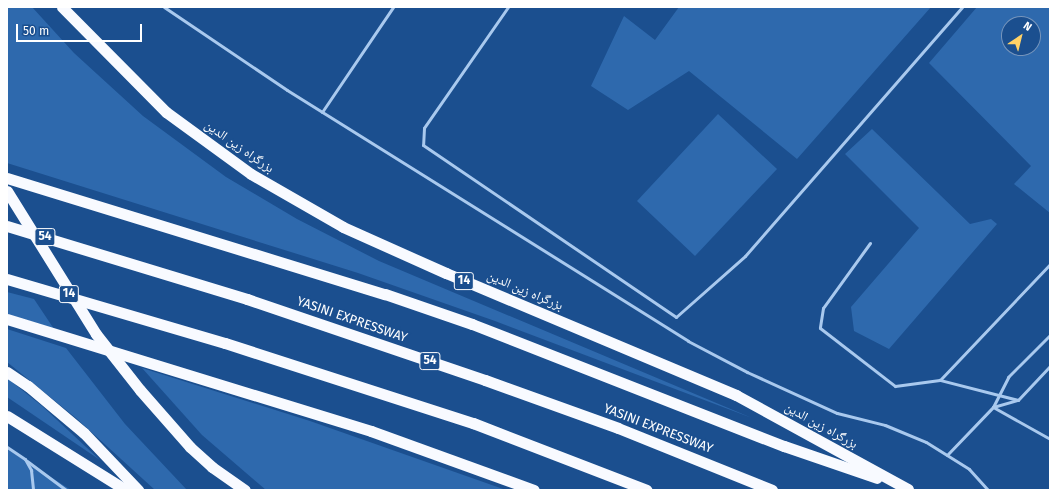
<!DOCTYPE html>
<meta charset="utf-8">
<style>
body{margin:0}
#map{position:relative;width:1057px;height:497px;overflow:hidden;background:#1b4f8f;font-family:"Fira Sans","Noto Naskh Arabic",sans-serif}
div>[style]{position:absolute}
[style*='--x']{left:calc(var(--x)*1px);top:calc(var(--y)*1px);width:calc(var(--w)*1px);rotate:calc(var(--a)*1deg)}
.green>*{inset:0;background:#2e69ad}
.service>*{height:3px;margin:-1.5px;padding:0 1.5px;transform-origin:1.5px;border-radius:1.5px;background:#a9c9ee}
.trunk>*{height:11px;margin:-5.5px;padding:0 5.5px;transform-origin:5.5px;border-radius:5.5px;background:#f8faff}
.trunk-bridge>*{height:11px;margin:-5.5px;padding:0 5.5px;transform-origin:5.5px;border-radius:5.5px;background:#f8faff}
span{translate:-50% -50%;white-space:nowrap;text-align:center;line-height:1.15;-webkit-text-stroke:3px #1b4f8f;paint-order:stroke}
.shield-label span{padding:1px 3px;background:#1b4f8f;border:1px solid;border-radius:3px;-webkit-text-stroke-width:0}
.shield-label{font-size:12px;color:#fff;font-weight:700}
.street-label{font-size:13px;color:#fff}
.frame{position:absolute;inset:0;border:8px solid #fff;pointer-events:none}
.north{position:absolute;left:1001px;top:16px;width:40px;height:40px;box-sizing:border-box;background:#1b4f8f;border:1px solid #7695bc;border-radius:50%;rotate:35deg;font-size:11px;font-weight:700;line-height:16px;text-align:center;color:#fff}
.north::after{content:'';display:block;margin:auto;width:14px;height:18px;background:#ffd166;clip-path:polygon(50% 0,100% 100%,50% 72%,0 100%)}
.scale{position:absolute;left:16px;top:24px;width:126px;height:18px;box-sizing:border-box;border:2px solid #fff;border-top:0;padding-left:5px;font-size:12px;line-height:14px;white-space:nowrap;color:#fff;-webkit-text-stroke:3px #1b4f8f;paint-order:stroke}
</style>
<div id="map">
<div class="green">
<i style="clip-path:polygon(7px 7px,32px 7px,74px 53px,143px 116px,226px 177px,297px 219px,379px 261px,752px 418px,495px 321px,358px 273px,7px 163px)"></i>
<i style="clip-path:polygon(679px 7px,931px 7px,797px 159px,689px 71px,628px 110px,591px 86px,624px 16px,655px 40px)"></i>
<i style="clip-path:polygon(evenodd,977px 7px,1050px 7px,1050px 213px,1014px 184px,1031px 166px,929px 63px,977px 7px,1009px 24px,1033px 24px,1033px 48px,1009px 48px,1009px 24px)"></i>
<i style="clip-path:polygon(718px 114px,777px 169px,695px 256px,637px 201px)"></i>
<i style="clip-path:polygon(872px 129px,970px 224px,991px 219px,997px 224px,889px 349px,854px 331px,851px 307px,919px 228px,845px 154px)"></i>
<i style="clip-path:polygon(7px 292px,34px 299px,54px 329px,7px 314px)"></i>
<i style="clip-path:polygon(7px 329px,66px 348px,125px 424px,187px 490px,155px 490px,76px 418px,7px 362px)"></i>
<i style="clip-path:polygon(142px 368px,310px 421px,506px 490px,266px 490px,202px 435px)"></i>
<i style="clip-path:polygon(7px 378px,42px 406px,100px 460px,7px 397px)"></i>
<i style="clip-path:polygon(7px 449px,71px 490px,7px 490px)"></i>
</div>
<div class="service">
<i style="--x:164;--y:7;--w:148;--a:34"></i>
<i style="--x:287;--y:90;--w:473;--a:32"></i>
<i style="--x:688;--y:341;--w:67;--a:27.7"></i>
<i style="--x:747;--y:372;--w:99;--a:24.5"></i>
<i style="--x:837;--y:413;--w:49;--a:14"></i>
<i style="--x:885;--y:425;--w:44;--a:22.5"></i>
<i style="--x:926;--y:442;--w:51;--a:32.1"></i>
<i style="--x:969;--y:469;--w:28;--a:48"></i>
<i style="--x:508;--y:7;--w:147;--a:124.8"></i>
<i style="--x:424;--y:128;--w:17;--a:93"></i>
<i style="--x:423;--y:145;--w:306;--a:34.2"></i>
<i style="--x:676;--y:317;--w:92;--a:-41.5"></i>
<i style="--x:745;--y:256;--w:330;--a:-48.9"></i>
<i style="--x:322;--y:112;--w:127;--a:-55.9"></i>
<i style="--x:870;--y:243;--w:80;--a:125.9"></i>
<i style="--x:823;--y:308;--w:20;--a:99"></i>
<i style="--x:820;--y:328;--w:95;--a:37.7"></i>
<i style="--x:895;--y:386;--w:45;--a:-7.6"></i>
<i style="--x:1018;--y:400;--w:81;--a:-165.6"></i>
<i style="--x:940;--y:380;--w:160;--a:-46.5"></i>
<i style="--x:993;--y:407;--w:26;--a:-16"></i>
<i style="--x:1018;--y:400;--w:47;--a:-46.7"></i>
<i style="--x:993;--y:407;--w:65;--a:29.3"></i>
<i style="--x:7;--y:447;--w:22;--a:34"></i>
<i style="--x:25;--y:459;--w:13;--a:61"></i>
<i style="--x:31;--y:470;--w:20;--a:84"></i>
<i style="--x:947;--y:455;--w:66;--a:-46.2"></i>
<i style="--x:993;--y:407;--w:34;--a:-63"></i>
<i style="--x:1008;--y:377;--w:59;--a:-45"></i>
<i style="--x:27;--y:461;--w:49;--a:36.6"></i>
</div>
<div class="trunk">
<i style="--x:62;--y:7;--w:148;--a:45.3"></i>
<i style="--x:166;--y:112;--w:105;--a:36.1"></i>
<i style="--x:251;--y:174;--w:106;--a:29.9"></i>
<i style="--x:343;--y:227;--w:113;--a:24.1"></i>
<i style="--x:446;--y:273;--w:315;--a:22.8"></i>
<i style="--x:736;--y:395;--w:196;--a:28.7"></i>
<i style="--x:7;--y:178;--w:395;--a:17.1"></i>
<i style="--x:385;--y:294;--w:92;--a:19"></i>
<i style="--x:472;--y:324;--w:335;--a:21.4"></i>
<i style="--x:784;--y:446;--w:98;--a:19"></i>
<i style="--x:7;--y:226;--w:251;--a:16.9"></i>
<i style="--x:247;--y:299;--w:251;--a:18.8"></i>
<i style="--x:485;--y:380;--w:141;--a:19.8"></i>
<i style="--x:618;--y:428;--w:166;--a:21.9"></i>
<i style="--x:7;--y:279;--w:227;--a:16.4"></i>
<i style="--x:225;--y:343;--w:261;--a:17.9"></i>
<i style="--x:473;--y:423;--w:186;--a:21.1"></i>
<i style="--x:7;--y:319;--w:381;--a:17.1"></i>
<i style="--x:371;--y:431;--w:173;--a:19.9"></i>
<i style="--x:7;--y:372;--w:25;--a:34"></i>
<i style="--x:28;--y:386;--w:73;--a:40"></i>
<i style="--x:84;--y:433;--w:79;--a:46.5"></i>
<i style="--x:140;--y:390;--w:76;--a:48.7"></i>
<i style="--x:190;--y:447;--w:30;--a:42"></i>
<i style="--x:212;--y:467;--w:40;--a:34.9"></i>
<i style="--x:7;--y:416;--w:140;--a:31.9"></i>
</div>
<div class="trunk-bridge">
<i style="--x:7;--y:191;--w:168;--a:58.1"></i>
<i style="--x:96;--y:334;--w:71;--a:51.8"></i>
</div>
<div class="shield-label">
<span style="left:45px;top:237px">54</span>
<span style="left:464px;top:281px">14</span>
<span style="left:69px;top:294px">14</span>
<span style="left:430px;top:361px">54</span>
</div>
<div class="street-label">
<span style="left:239px;top:147px;rotate:35deg">بزرگراه زین الدین</span>
<span style="left:525px;top:291px;rotate:23deg">بزرگراه زین الدین</span>
<span style="left:352px;top:320px;rotate:19deg">YASINI EXPRESSWAY</span>
<span style="left:821px;top:426px;rotate:29deg">بزرگراه زین الدین</span>
<span style="left:658px;top:429px;rotate:21deg">YASINI EXPRESSWAY</span>
</div>
<div class="frame"></div>
<div class="north">N</div>
<div class="scale">50 m</div>
</div>
